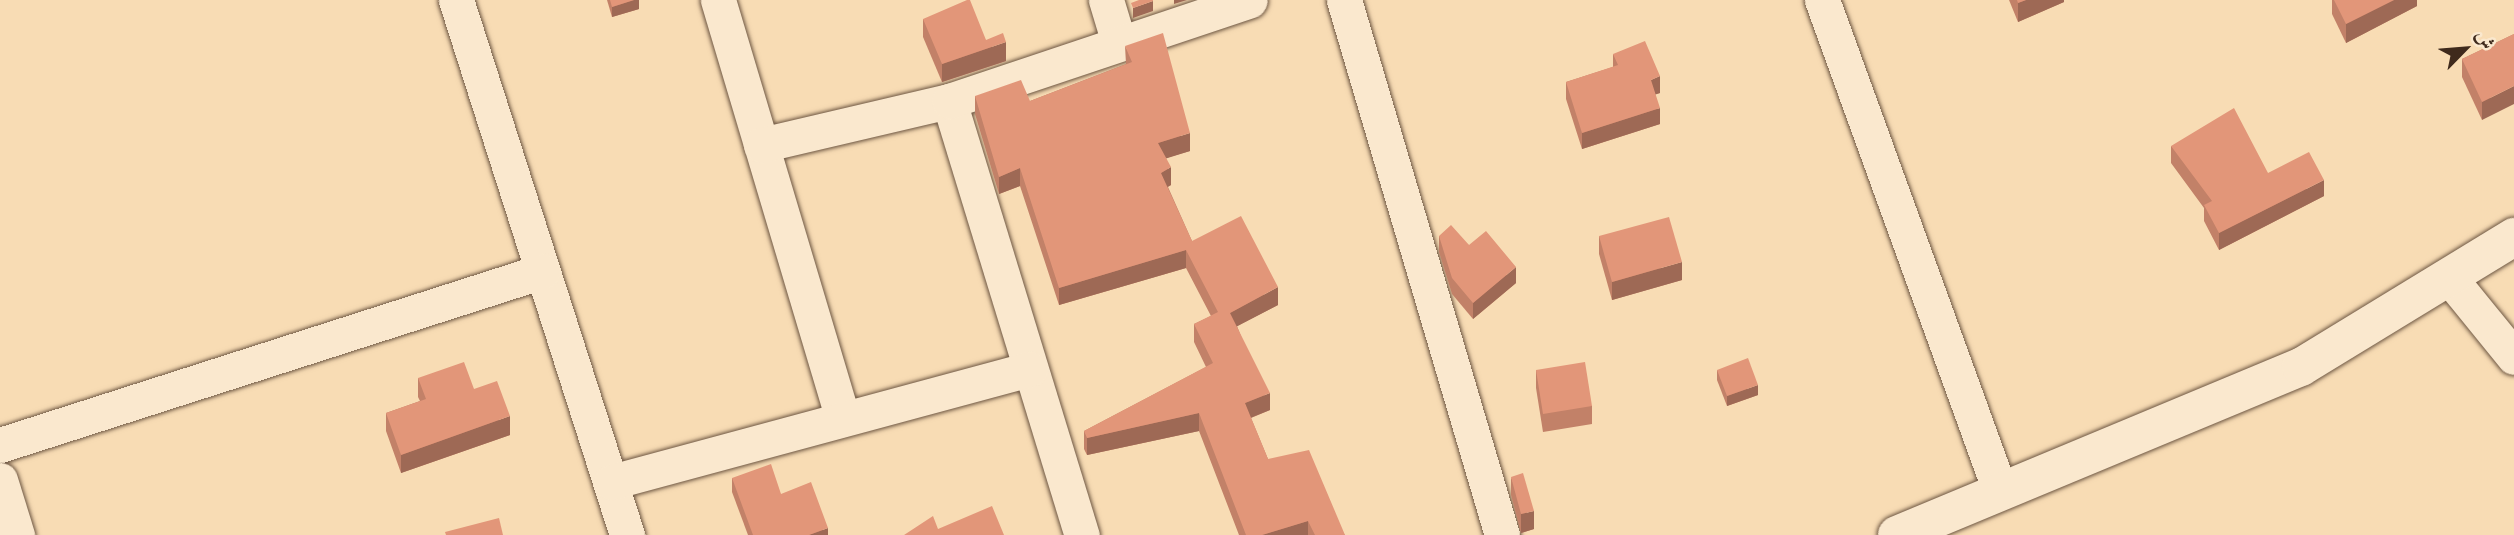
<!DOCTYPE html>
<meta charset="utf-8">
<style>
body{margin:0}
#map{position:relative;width:2514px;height:535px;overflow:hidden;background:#f8dcb4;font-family:"IM FELL DW Pica",Amiri,serif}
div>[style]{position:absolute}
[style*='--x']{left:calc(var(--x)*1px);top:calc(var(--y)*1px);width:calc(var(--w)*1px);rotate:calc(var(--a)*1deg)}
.roads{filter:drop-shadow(0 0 2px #6d5642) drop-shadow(0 0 2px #6d5642)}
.minor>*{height:35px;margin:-17.5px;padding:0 17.5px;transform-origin:17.5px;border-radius:17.5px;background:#fae8ce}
.tertiary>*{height:38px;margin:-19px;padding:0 19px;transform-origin:19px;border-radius:19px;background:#fae8ce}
.wall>*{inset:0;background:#c28168}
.shaded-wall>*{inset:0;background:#9e6955}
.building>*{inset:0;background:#e29679}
span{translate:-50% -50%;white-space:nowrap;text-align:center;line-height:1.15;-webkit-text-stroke:6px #fae8ce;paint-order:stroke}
.north{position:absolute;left:2430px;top:14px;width:70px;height:70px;-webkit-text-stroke:5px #fae8ce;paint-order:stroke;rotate:65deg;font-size:19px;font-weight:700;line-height:28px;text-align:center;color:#3f2a1c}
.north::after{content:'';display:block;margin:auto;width:24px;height:32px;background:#3f2a1c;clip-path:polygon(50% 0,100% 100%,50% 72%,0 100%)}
</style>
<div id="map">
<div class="roads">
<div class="minor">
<i style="--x:456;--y:0;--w:562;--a:72.27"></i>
<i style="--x:718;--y:0;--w:437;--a:73.4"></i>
<i style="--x:1106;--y:0;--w:45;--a:73.2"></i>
<i style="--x:1344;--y:0;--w:558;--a:73.55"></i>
<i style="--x:1822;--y:0;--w:522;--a:70.07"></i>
<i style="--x:949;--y:101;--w:454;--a:73"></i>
<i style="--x:761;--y:145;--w:193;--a:-13.2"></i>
<i style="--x:949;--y:101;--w:317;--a:-18.5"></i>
<i style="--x:2449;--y:277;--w:103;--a:50.9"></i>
<i style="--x:0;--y:445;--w:570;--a:-17.77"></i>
<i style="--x:0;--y:480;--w:58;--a:72.8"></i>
<i style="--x:611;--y:482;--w:434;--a:-15.1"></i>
</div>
<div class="tertiary">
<i style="--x:1897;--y:535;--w:438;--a:-22.6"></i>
<i style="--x:2301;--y:367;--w:250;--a:-31.4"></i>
</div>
</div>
<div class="wall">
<i style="clip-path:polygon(607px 0,639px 0,639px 9px,612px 17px)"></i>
<i style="clip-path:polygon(2009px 0,2064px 0,2064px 2px,2018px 22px)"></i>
<i style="clip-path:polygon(2332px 0,2417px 0,2417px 6px,2346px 43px,2332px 14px)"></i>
<i style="clip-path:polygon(923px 19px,986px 40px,1006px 61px,942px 82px,923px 37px)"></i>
<i style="clip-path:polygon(2514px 34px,2482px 120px,2462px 77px,2462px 59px)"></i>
<i style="clip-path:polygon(1125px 46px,1190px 151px,1166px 158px,1171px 185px,1168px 187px,1192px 241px,1278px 305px,1237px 326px,1270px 410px,1251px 418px,1268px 459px,1345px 535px,1239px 535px,1199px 431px,1087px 455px,1084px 449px,1084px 431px,1206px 367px,1194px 342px,1194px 324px,1211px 316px,1186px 268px,1059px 305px,1020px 186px,999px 194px,975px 114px,975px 96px,1030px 101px,1126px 64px)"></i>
<i style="clip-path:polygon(1613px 54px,1660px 93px,1655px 94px,1660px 124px,1582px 149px,1566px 99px,1566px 82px,1613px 67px)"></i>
<i style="clip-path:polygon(2171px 146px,2268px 173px,2324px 196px,2219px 250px,2204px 221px,2204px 208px,2171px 163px)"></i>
<i style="clip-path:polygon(1439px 236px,1469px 245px,1516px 283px,1473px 319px,1452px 294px,1439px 252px)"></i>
<i style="clip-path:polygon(1599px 236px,1682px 280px,1612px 300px,1599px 254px)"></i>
<i style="clip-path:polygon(1536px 370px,1592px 406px,1592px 424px,1543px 432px,1536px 388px)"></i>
<i style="clip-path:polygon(1717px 370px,1758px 395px,1727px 406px,1717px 380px)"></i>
<i style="clip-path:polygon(418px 378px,474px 389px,510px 435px,401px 473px,386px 431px,386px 413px,420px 401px,418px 397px)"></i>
<i style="clip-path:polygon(1511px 477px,1534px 529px,1521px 533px,1511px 495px)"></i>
<i style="clip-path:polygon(732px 478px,781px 494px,828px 535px,748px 535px,732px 492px)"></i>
</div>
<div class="shaded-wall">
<i style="clip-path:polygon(634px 0,639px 0,639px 9px,612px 17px,612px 7px)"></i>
<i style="clip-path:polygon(1174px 0,1187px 0,1174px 4px)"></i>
<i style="clip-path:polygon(2026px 0,2064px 0,2064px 2px,2018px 22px,2018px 3px)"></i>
<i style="clip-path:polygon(2394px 0,2417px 0,2417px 6px,2346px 43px,2346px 24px)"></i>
<i style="clip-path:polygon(1153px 1px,1153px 11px,1133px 18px,1133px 8px)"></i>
<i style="clip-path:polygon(1006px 42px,1006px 61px,942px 82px,942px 64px)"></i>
<i style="clip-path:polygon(1660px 76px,1660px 93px,1651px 96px,1651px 80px)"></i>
<i style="clip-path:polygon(2514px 86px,2514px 104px,2482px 120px,2482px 102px)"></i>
<i style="clip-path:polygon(1660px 108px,1660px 124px,1582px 149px,1582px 133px)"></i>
<i style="clip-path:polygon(1190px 133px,1190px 151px,1158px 161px,1158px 143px)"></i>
<i style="clip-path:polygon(1171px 167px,1171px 185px,1161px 190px,1161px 173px)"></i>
<i style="clip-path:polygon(1020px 168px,1020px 186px,999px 194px,999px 177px)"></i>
<i style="clip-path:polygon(2324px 180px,2324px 196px,2219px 250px,2219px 233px)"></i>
<i style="clip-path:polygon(1186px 250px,1186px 268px,1059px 305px,1059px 288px)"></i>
<i style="clip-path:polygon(1682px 262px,1682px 280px,1612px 300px,1612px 282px)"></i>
<i style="clip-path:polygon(1516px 267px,1516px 283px,1473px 319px,1473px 303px)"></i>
<i style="clip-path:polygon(1278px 287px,1278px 305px,1230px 330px,1230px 313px)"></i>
<i style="clip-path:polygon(1758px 385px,1758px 395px,1727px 406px,1727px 396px)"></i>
<i style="clip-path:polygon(1270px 393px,1270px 410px,1245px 420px,1245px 403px)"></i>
<i style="clip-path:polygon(1199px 413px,1199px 431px,1087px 455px,1087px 438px)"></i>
<i style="clip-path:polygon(510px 416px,510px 435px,401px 473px,401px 455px)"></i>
<i style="clip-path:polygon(1534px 511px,1534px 529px,1521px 533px,1521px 514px)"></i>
<i style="clip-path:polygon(1308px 521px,1308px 535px,1262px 535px)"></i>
<i style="clip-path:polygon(828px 528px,828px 535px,809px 535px)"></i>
</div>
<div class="building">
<i style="clip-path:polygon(610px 0,634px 0,612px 7px)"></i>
<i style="clip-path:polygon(967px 0,970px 0,986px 40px,1003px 33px,1006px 42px,942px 64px,923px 19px)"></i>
<i style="clip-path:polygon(1139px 0,1153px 0,1153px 1px,1133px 8px,1131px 3px)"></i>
<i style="clip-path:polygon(2017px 0,2026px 0,2018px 3px)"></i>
<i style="clip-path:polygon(2334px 0,2394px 0,2346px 24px)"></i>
<i style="clip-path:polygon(1163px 33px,1190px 133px,1158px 143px,1171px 167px,1161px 173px,1192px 241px,1241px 216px,1278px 287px,1230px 313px,1270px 393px,1245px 403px,1268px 459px,1309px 450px,1345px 535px,1315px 535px,1308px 521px,1262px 535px,1246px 535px,1199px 413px,1087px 438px,1084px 431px,1213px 363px,1194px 324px,1218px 312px,1186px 250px,1059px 288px,1020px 168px,999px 177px,975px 96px,1021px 80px,1030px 101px,1132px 62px,1125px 46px)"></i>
<i style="clip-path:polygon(2514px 34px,2514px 86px,2482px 102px,2462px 59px)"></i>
<i style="clip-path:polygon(1645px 41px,1660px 76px,1651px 80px,1660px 108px,1582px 133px,1566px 82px,1618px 65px,1613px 54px)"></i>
<i style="clip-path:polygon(2234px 108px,2268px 173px,2309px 152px,2324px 180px,2219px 233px,2204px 205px,2212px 201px,2171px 146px)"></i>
<i style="clip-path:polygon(1669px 217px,1682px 262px,1612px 282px,1599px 236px)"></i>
<i style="clip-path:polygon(1451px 225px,1469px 245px,1486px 231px,1516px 267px,1473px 303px,1452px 278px,1439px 236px)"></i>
<i style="clip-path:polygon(1748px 358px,1758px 385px,1727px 396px,1717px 370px)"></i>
<i style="clip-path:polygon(464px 362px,474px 389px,497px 381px,510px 416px,401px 455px,386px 413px,426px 399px,418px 378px)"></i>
<i style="clip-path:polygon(1585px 362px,1592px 406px,1543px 414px,1536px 370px)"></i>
<i style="clip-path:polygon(771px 464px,781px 494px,811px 482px,828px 528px,809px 535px,753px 535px,732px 478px)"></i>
<i style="clip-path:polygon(1523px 473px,1534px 511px,1521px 514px,1511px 477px)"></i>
<i style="clip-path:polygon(992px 506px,1004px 535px,904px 535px,933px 516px,938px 529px)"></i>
<i style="clip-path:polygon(499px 518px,503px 535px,446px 535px,445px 532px)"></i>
</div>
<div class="north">ش</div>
</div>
